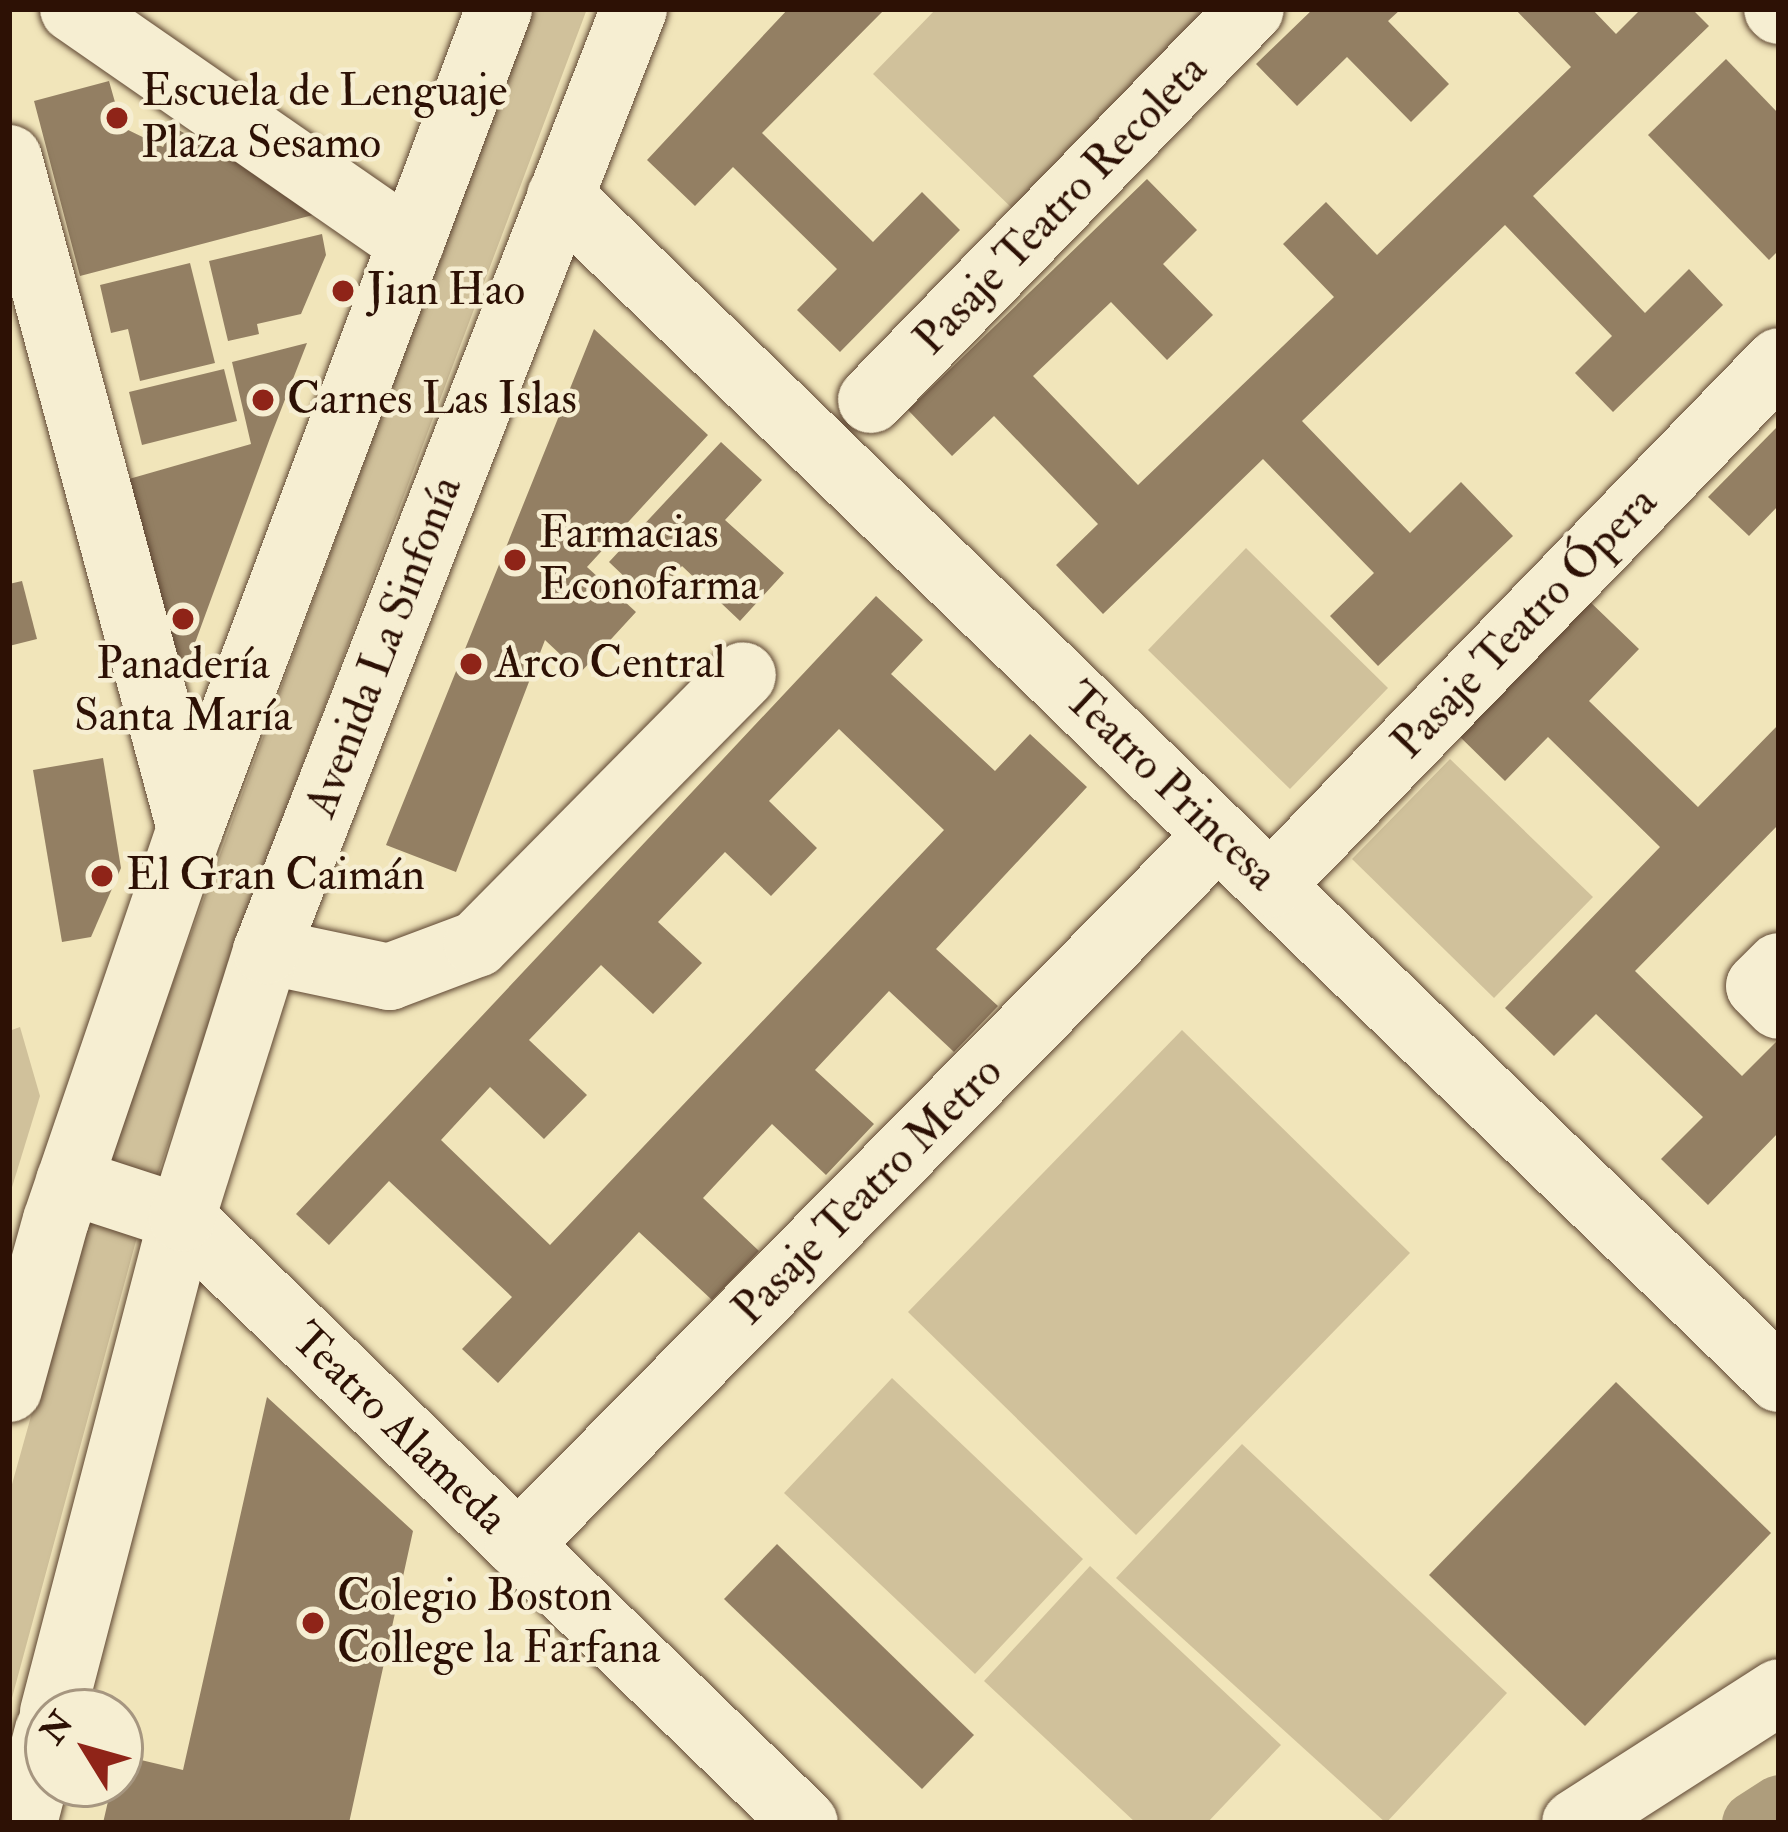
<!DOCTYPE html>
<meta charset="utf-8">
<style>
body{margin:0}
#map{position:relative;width:1788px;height:1832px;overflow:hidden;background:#f1e5ba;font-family:"IM FELL Double Pica",serif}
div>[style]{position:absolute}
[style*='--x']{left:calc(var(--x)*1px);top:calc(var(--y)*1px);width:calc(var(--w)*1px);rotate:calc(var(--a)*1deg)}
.green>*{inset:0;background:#d0c19b}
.canal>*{height:63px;margin:-31.5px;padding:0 31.5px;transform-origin:31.5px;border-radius:31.5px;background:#ae9d7c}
.building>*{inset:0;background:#937f63}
.roads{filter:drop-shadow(0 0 3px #5e4632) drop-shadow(0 0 3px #5e4632)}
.minor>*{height:66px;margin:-33px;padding:0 33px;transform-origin:33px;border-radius:33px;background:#f6eed2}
.tertiary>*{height:66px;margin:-33px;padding:0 33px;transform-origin:33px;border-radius:33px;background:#f6eed2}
.dots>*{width:33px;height:33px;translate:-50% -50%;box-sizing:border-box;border:6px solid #f6eed2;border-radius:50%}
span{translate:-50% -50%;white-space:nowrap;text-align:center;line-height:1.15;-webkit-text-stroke:9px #f6eed2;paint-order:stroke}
.poi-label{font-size:45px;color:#2d1105}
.left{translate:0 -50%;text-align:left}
.street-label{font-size:45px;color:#2d1105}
.frame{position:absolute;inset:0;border:12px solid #2d1105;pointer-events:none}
.north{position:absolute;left:24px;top:1688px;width:120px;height:120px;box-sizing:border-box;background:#f6eed2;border:3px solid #a69680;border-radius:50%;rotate:307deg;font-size:33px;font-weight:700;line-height:48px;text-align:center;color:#2d1105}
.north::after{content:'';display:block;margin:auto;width:42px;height:54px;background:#8f2418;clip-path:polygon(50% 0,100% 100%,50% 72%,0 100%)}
</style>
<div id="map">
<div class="green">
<i style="clip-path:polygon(530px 9px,587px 9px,257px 886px,140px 1226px,9px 1709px,9px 1495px,85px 1223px)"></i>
<i style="clip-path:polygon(936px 9px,1208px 9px,1015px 211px,873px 74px)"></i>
<i style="clip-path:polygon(1246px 548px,1388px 688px,1290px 789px,1148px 650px)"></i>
<i style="clip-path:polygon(1450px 759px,1593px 897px,1494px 998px,1352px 859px)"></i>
<i style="clip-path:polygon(20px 1027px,40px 1096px,9px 1197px,9px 1031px)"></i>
<i style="clip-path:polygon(1182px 1030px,1410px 1253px,1136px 1535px,908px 1312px)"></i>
<i style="clip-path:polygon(892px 1378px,1083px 1559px,975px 1674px,784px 1493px)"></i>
<i style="clip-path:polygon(1242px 1444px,1507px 1693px,1386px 1823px,1116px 1578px)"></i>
<i style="clip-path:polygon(1090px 1566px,1281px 1745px,1207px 1823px,1136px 1823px,984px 1681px)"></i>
</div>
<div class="canal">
<i style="--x:1753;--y:1823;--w:31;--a:-33"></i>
</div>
<div class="building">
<i style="clip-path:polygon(788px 9px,885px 9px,762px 133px,873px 242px,922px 192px,960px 230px,840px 352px,797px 310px,837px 269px,733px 167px,695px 206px,647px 160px)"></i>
<i style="clip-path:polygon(1313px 9px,1401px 9px,1388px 21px,1449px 84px,1411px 122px,1347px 57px,1297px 106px,1256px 64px)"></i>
<i style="clip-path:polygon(1515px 9px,1592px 9px,1616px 34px,1641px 9px,1692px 9px,1709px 26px,1533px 196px,1645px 313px,1689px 269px,1723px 305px,1613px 412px,1575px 373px,1612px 336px,1505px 225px,1302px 421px,1410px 533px,1461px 482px,1513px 536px,1378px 666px,1330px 616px,1374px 573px,1263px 459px,1103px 614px,1056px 565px,1098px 524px,994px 416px,952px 456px,908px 410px,1147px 179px,1197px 230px,1163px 264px,1213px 315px,1167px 360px,1111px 302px,1033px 376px,1138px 485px,1334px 297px,1283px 244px,1326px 202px,1377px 255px,1571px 67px)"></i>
<i style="clip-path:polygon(1726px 59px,1779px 114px,1779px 250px,1769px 260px,1648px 135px)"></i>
<i style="clip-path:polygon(109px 81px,122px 127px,163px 147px,173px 127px,328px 211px,80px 276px,34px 101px)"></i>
<i style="clip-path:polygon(322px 234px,326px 255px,301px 314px,257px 324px,259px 334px,228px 341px,209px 261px)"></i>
<i style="clip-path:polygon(190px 263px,215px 363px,140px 381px,128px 329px,111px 333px,100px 285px)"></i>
<i style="clip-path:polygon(594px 329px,708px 435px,587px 567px,636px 612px,580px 673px,545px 640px,456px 872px,386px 845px)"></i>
<i style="clip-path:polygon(307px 343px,270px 438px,180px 684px,122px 481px,251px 444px,232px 362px)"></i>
<i style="clip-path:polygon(224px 369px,237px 421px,142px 445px,129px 392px)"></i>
<i style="clip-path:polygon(1779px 425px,1779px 505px,1749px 536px,1708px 497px)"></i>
<i style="clip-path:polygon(721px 442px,762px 480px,725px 520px,784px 573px,740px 621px,682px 566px,650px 601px,609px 562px)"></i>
<i style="clip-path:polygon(22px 581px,37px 639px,9px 646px,9px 584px)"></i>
<i style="clip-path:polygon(evenodd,876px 596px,923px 640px,891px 674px,995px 771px,1030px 734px,1087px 787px,936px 949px,998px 1006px,954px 1052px,889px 991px,815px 1070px,874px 1124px,826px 1175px,772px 1124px,703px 1198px,759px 1251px,712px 1300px,639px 1232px,498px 1383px,462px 1349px,512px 1297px,389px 1181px,329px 1245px,296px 1214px,876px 596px,839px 729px,944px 830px,550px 1245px,441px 1140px,490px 1087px,544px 1139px,587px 1095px,529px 1040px,601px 965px,653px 1014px,702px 963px,658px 922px,725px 852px,771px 896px,817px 848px,769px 801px,839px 729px)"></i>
<i style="clip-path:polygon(1585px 597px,1639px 649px,1589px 701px,1698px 807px,1779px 724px,1779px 824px,1635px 971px,1742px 1076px,1779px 1039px,1779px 1132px,1708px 1205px,1661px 1159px,1703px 1117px,1596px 1014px,1554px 1056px,1505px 1008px,1660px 847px,1548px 737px,1505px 781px,1454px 731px)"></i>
<i style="clip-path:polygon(103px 758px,121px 868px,91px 937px,62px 942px,33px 770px)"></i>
<i style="clip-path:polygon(1616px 1382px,1771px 1533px,1585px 1726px,1429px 1575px)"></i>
<i style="clip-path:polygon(267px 1397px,413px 1531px,349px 1823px,103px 1823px,112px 1784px,120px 1784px,120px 1755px,183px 1770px)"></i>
<i style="clip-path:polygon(777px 1544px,974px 1735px,922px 1789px,724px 1599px)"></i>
</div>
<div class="roads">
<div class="minor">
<i style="--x:73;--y:9;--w:411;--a:34.7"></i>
<i style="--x:1777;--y:9;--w:3;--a:45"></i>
<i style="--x:9;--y:158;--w:695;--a:74.9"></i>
<i style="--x:560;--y:196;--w:1699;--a:44.14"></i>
<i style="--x:871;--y:400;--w:545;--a:-45.82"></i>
<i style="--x:1272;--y:884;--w:728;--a:-45.89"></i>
<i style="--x:266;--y:951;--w:126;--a:11.9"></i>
<i style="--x:389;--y:977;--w:94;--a:-20.6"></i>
<i style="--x:477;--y:944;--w:378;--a:-45.3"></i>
<i style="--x:1779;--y:966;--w:28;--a:135"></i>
<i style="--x:1759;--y:986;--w:28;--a:45"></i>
<i style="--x:69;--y:1181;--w:119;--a:18.1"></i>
<i style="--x:182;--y:1218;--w:868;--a:44.16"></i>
<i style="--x:518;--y:1545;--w:996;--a:-45.41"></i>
<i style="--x:1575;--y:1823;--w:242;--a:-32.7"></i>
</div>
<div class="tertiary">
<i style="--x:9;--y:1389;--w:175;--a:-74.5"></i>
<i style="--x:56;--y:1220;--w:413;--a:-71.1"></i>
<i style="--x:190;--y:829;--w:876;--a:-69.35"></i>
<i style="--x:53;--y:1712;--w:511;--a:-75.36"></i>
<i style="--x:182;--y:1218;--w:280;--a:-72.5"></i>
<i style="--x:266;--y:951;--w:1011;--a:-68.66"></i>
<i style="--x:24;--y:1823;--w:96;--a:-75.5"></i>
</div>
</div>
<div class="dots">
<i style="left:117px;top:118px;background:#8f2418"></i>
<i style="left:343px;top:291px;background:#8f2418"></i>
<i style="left:263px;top:400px;background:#8f2418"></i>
<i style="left:515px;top:560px;background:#8f2418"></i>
<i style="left:183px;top:619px;background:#8f2418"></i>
<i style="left:471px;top:664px;background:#8f2418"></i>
<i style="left:102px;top:876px;background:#8f2418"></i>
<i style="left:313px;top:1623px;background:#8f2418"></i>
</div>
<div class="poi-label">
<span class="left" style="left:141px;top:118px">Escuela de Lenguaje<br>Plaza Sesamo</span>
<span class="left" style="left:367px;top:291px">Jian Hao</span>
<span class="left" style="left:287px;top:400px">Carnes Las Islas</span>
<span class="left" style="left:539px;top:560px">Farmacias<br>Econofarma</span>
<span class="left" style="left:495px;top:664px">Arco Central</span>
<span style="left:183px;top:691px">Panadería<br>Santa María</span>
<span class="left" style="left:126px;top:876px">El Gran Caimán</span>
<span class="left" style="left:337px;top:1623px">Colegio Boston<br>College la Farfana</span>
</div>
<div class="street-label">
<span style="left:1061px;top:205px;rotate:-46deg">Pasaje Teatro Recoleta</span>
<span style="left:1525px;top:623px;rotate:-46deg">Pasaje Teatro Ópera</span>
<span style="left:384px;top:647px;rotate:-69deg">Avenida La Sinfonía</span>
<span style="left:1170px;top:787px;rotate:44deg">Teatro Princesa</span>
<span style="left:868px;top:1191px;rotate:-45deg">Pasaje Teatro Metro</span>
<span style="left:399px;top:1429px;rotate:44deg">Teatro Alameda</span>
</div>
<div class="frame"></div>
<div class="north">N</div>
</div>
